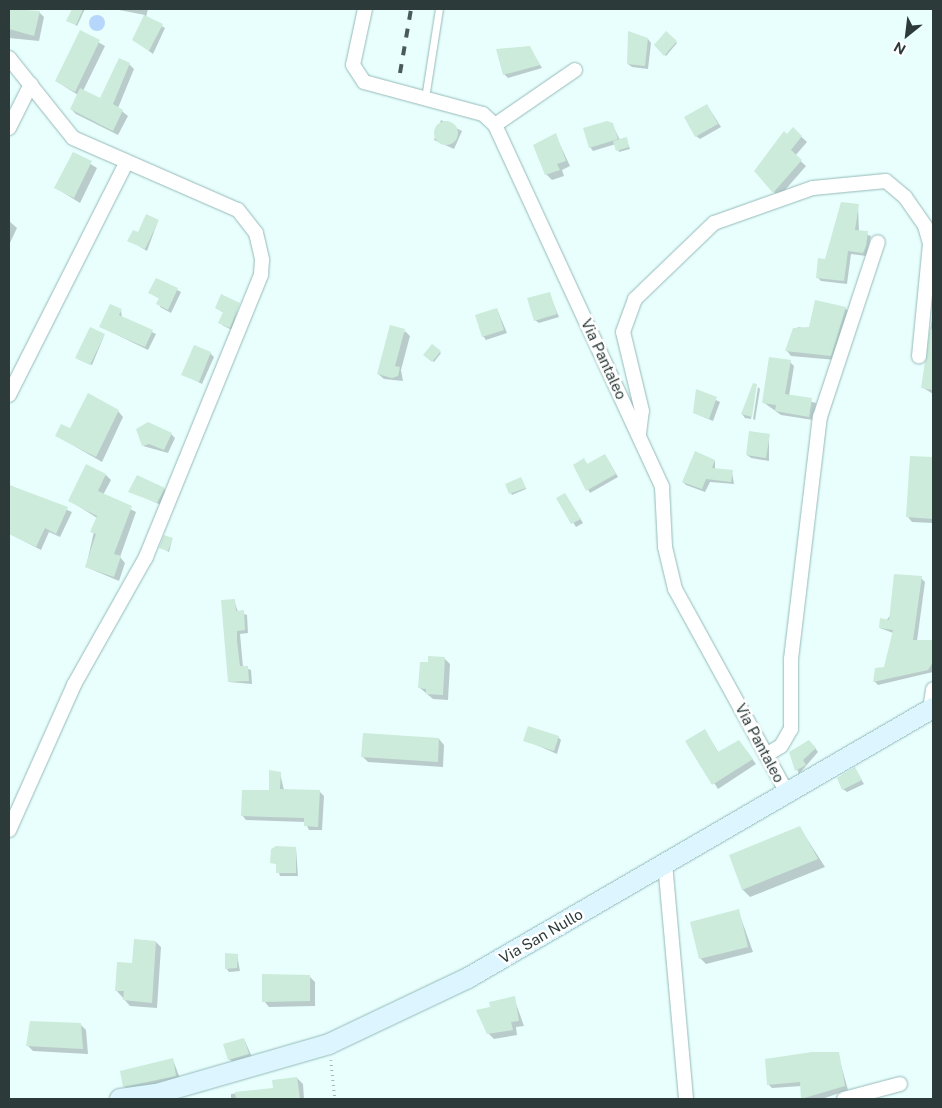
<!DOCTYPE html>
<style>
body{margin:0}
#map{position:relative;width:942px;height:1108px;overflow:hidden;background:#e8fffe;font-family:"Public Sans",sans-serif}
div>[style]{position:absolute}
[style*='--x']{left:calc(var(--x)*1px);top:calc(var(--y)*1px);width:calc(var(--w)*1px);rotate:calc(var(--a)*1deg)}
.water>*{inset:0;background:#b6d6fb}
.round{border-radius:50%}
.shadow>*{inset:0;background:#0003}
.building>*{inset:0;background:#ccebda}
.path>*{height:2.5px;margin-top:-1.25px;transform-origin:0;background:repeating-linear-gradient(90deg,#a4b8b7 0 1px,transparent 0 5px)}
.roads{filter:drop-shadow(0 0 1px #95bab8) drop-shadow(0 0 1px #95bab8)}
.lane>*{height:7px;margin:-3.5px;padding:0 3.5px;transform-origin:3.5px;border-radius:3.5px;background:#fff}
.street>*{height:14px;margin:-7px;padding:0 7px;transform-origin:7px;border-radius:7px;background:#fff}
.secondary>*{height:20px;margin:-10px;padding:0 10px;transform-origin:10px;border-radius:10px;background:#ddf5fe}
.rail>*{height:4px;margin-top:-2px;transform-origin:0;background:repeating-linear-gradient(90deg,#495a59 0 9px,transparent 0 18px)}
span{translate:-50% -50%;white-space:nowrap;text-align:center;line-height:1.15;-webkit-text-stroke:5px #fff;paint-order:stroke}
.street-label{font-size:15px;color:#2c3b3a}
.frame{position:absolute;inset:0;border:10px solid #2c3b3a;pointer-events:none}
.north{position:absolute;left:882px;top:10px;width:50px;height:50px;-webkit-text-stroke:4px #fff;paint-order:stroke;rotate:209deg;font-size:14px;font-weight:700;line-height:20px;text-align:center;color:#2c3b3a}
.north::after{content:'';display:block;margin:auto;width:18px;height:22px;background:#2c3b3a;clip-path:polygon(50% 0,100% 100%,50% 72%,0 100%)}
</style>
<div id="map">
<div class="water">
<i class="round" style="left:89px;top:15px;width:16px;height:16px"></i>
</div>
<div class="shadow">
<i style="clip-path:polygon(9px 9px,39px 12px,44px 17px,39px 41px,9px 38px)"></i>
<i style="clip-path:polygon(74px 9px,85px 9px,77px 26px,68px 20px)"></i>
<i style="clip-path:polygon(114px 9px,148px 9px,146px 17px,165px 28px,153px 54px,134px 40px,145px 15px)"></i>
<i style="clip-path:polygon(80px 32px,105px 46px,83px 91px,101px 100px,129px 64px,134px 69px,118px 108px,128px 116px,118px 135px,76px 114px,71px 109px,78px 95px,56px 81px)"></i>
<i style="clip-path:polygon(666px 33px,677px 43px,666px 56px,655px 45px)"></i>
<i style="clip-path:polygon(648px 39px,651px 43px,648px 69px,632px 67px,628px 64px)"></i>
<i style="clip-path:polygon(529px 47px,542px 68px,508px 78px,504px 74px)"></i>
<i style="clip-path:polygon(707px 105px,721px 127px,700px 139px,696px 136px)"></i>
<i style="clip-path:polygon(441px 120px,462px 131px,454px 149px,434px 140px)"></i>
<i style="clip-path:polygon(612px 124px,620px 140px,626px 138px,630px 149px,619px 152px,616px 144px,593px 151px,590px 147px)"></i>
<i style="clip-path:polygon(793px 129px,807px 142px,795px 156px,806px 166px,779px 197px,774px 192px)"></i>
<i style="clip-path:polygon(555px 134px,570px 166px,562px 170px,564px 176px,552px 180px,546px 174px)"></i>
<i style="clip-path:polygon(73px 153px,97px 168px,80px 203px,56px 188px)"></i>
<i style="clip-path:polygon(858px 205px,859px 232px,871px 236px,866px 256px,851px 254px,847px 284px,821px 281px,817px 277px)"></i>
<i style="clip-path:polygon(9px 221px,17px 228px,9px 245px)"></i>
<i style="clip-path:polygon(158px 221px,147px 251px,129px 240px,138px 234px)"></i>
<i style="clip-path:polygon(156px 279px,181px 292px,171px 313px,160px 307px,160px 299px,150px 293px)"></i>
<i style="clip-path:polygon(549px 293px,559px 317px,539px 323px,535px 320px)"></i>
<i style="clip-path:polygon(239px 304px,232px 330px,222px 325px,224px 313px,216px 308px)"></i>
<i style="clip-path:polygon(845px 308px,850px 313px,836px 360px,791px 356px,787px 351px,798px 327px,810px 329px)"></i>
<i style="clip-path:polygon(497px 309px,507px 333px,486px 340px,483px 336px)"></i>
<i style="clip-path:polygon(121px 310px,122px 318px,156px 334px,148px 350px,101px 327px)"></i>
<i style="clip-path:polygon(933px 311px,933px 394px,922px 387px)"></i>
<i style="clip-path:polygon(405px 331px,410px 336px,401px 370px,403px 381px,384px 379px,378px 374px)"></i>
<i style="clip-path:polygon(104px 336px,92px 365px,78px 359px)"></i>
<i style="clip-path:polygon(432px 346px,441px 353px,434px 362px,425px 355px)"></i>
<i style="clip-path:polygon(210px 353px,214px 357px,202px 384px,183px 374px)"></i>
<i style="clip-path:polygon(790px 362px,794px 366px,789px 396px,816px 403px,813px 420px,781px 415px,763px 402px)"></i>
<i style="clip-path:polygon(756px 387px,751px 419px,745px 418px,742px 414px)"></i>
<i style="clip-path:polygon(758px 387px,760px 389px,755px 420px,753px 419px)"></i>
<i style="clip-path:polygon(697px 391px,720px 402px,713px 421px,694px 413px)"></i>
<i style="clip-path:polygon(118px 411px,123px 417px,102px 462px,57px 436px)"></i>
<i style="clip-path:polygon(171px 434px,175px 438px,168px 453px,143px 446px)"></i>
<i style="clip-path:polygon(769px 435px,769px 461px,751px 458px,747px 455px)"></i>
<i style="clip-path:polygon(696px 452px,715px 461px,715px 470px,732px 472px,734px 484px,710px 482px,705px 492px,686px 485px,683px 482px)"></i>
<i style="clip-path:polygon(911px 457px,933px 459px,933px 523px,912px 522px,907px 516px)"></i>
<i style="clip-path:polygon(607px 458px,618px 477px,590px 493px,575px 466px,584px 460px,588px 465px)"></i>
<i style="clip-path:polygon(106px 475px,111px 480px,103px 495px,136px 512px,120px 557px,125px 563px,119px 581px,86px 567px,97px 518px,69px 500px)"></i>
<i style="clip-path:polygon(522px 480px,526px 489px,512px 495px,506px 485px)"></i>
<i style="clip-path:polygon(9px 485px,72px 512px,60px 537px,49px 532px,41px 550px,12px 535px,20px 517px,9px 512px)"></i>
<i style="clip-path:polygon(164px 489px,167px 492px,161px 505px,130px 491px)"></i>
<i style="clip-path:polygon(565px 494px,583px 523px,576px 527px,558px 498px)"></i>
<i style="clip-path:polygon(172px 540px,169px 552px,161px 548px)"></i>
<i style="clip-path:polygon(921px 578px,925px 582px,917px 641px,933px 641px,933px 672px,878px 685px,874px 681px,885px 668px,893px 633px,880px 628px)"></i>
<i style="clip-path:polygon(234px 600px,238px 612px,247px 615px,248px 633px,240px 634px,243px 667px,251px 670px,252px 684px,229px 682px)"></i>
<i style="clip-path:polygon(445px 659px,450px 664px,448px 700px,433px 699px,420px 688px,429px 663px)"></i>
<i style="clip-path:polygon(705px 731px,719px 753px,739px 741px,756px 764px,718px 789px,687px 741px)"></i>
<i style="clip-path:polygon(558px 737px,561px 740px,557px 754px,525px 740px)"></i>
<i style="clip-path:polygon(439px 739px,444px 745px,443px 767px,368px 762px,362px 756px)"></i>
<i style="clip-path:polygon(813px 745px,818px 752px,799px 774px,790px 752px)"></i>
<i style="clip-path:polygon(855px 769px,864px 784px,847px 792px,843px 789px)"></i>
<i style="clip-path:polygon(280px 773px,284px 790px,320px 792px,324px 796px,322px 830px,309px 830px,305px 822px,246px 820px,242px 815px,270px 791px)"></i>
<i style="clip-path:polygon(800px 828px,825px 867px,750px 897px,743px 890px,731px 856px)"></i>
<i style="clip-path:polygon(296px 848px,298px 876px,280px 876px,272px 850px)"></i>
<i style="clip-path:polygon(738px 910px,753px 952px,706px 964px,700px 958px)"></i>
<i style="clip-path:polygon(135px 940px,156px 942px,161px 947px,157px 1008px,130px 1006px,116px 990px,133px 964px)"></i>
<i style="clip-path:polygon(237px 955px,240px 971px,229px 972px,226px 968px)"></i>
<i style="clip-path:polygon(309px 976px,315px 982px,315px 1006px,269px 1007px,264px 1001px)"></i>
<i style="clip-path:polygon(514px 998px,524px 1026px,516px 1027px,517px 1035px,494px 1039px,488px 1033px,491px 1008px)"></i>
<i style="clip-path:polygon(81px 1025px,86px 1030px,88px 1054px,33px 1051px,28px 1046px)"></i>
<i style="clip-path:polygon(244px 1039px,252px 1057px,233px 1062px,229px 1059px)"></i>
<i style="clip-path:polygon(838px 1054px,848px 1090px,822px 1099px,802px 1099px,802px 1086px,772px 1088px,768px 1084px)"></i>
<i style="clip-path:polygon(173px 1060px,181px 1081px,130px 1091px,124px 1086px)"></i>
<i style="clip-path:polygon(297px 1078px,303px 1084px,304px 1099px,231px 1099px,231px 1094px,274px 1089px)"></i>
</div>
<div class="building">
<i style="clip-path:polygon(9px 9px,40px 11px,34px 36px,9px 29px)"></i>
<i style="clip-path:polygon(72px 9px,83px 9px,76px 25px,66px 21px)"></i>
<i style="clip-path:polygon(144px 15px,163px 24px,149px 51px,132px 40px)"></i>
<i style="clip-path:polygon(80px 30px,100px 40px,75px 92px,55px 81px)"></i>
<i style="clip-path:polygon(628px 31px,648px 38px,645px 66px,627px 64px)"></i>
<i style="clip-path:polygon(666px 31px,677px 41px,664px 56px,654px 45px)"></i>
<i style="clip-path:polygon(530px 46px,540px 65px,503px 75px,496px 49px)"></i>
<i style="clip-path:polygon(119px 58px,130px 63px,113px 104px,123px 110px,113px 131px,70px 109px,80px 88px,100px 98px)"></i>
<i style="clip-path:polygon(707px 104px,718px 124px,695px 137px,684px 117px)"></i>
<i class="round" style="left:434px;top:121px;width:24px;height:24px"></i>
<i style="clip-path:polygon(607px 121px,613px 123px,618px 139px,589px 148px,583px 128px)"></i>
<i style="clip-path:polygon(793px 127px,802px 136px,791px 150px,802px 160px,773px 193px,754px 171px,784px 131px,787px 134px)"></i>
<i style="clip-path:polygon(556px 133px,566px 161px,557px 164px,560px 170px,545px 175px,533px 145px)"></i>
<i style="clip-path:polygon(627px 137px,629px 147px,616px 151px,613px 141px)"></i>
<i style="clip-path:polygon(73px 152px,92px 161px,74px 198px,54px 188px)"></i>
<i style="clip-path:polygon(841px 202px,859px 204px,855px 230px,868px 231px,866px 246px,863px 253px,848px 251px,844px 281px,816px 278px,818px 258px,825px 259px)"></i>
<i style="clip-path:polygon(146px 214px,159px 220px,145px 249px,127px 241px,133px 230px,138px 232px)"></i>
<i style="clip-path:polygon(156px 278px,178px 288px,168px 310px,156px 304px,159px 298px,148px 293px)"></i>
<i style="clip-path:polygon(550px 292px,557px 314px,534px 321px,527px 298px)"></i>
<i style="clip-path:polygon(221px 294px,240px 303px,230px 328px,218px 323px,223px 312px,215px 308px)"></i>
<i style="clip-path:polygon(815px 300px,846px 307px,831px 356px,785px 351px,793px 328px,809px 327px)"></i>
<i style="clip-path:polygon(110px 304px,122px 309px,119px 315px,153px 330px,145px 347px,99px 327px)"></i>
<i style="clip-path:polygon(497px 308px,504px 330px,482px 337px,475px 315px)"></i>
<i style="clip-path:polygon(390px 325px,405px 329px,395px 366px,400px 367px,398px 376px,392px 378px,377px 374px)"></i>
<i style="clip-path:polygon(90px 327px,105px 334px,90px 365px,75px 358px)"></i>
<i style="clip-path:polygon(930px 329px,933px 329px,933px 390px,921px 388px)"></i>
<i style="clip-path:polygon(432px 344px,441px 351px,432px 362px,423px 355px)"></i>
<i style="clip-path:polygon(194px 345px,211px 352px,199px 382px,181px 375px)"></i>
<i style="clip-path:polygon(769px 357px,791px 360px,785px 394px,812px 398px,809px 417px,775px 411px,776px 405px,762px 403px)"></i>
<i style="clip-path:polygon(753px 383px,757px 384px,752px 417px,741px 414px)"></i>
<i style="clip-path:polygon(696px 389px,717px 397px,709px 419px,693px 413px)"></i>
<i style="clip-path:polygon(88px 393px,119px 410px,96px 457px,55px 436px,61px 424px,70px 428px)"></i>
<i style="clip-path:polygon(148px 422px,172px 433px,164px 450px,149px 444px,142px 446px,136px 429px)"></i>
<i style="clip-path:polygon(749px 431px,770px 434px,766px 458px,746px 455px)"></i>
<i style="clip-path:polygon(695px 451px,715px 460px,712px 468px,733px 470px,731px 482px,706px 479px,702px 489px,682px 482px)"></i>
<i style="clip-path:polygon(605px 454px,616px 474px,586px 491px,573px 465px,584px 458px,587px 464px)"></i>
<i style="clip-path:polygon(910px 456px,933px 457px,933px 519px,906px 517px)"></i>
<i style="clip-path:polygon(86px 464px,106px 474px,98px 491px,132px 506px,114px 554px,121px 556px,114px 577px,85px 567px,96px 534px,90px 532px,97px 516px,68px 501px)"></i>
<i style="clip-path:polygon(137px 475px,165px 488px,157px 503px,128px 492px)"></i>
<i style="clip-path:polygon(521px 477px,526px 488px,509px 494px,505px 484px)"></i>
<i style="clip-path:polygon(9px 485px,68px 507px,56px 534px,45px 528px,36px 547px,9px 534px)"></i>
<i style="clip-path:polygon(565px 493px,581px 519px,571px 524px,556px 498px)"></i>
<i style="clip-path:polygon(164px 535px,173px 538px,168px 551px,159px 548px)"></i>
<i style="clip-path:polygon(894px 574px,922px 576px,913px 640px,933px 640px,933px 662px,928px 670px,873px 682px,875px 668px,884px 667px,893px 630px,879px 628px,880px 618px,889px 620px)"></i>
<i style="clip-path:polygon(235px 599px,236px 611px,244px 610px,245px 630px,237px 631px,237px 641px,240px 666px,248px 666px,249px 681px,228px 682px,221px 600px)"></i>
<i style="clip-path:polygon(428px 656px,445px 657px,443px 695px,426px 694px,426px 689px,418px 688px,420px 662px,428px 662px)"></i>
<i style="clip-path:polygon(528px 726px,559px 736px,554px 751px,523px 741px)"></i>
<i style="clip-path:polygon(705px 729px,718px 752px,739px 740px,753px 759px,712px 785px,685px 741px)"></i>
<i style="clip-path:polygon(363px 733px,439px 738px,438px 762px,361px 757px)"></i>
<i style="clip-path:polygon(809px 740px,816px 748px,803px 760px,806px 765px,795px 771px,789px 752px)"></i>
<i style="clip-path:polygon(855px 767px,862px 780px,842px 790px,837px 778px)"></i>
<i style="clip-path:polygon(269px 770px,281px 772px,280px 789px,320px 790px,318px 827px,304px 826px,304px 818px,241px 816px,242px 790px,269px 790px)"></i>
<i style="clip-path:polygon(800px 826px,818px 859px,742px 890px,729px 855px)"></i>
<i style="clip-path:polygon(276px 846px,296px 847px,296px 873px,276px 873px,276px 864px,270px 863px,271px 849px)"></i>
<i style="clip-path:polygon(739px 909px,748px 947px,699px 959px,690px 922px)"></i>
<i style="clip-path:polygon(134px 939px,156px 941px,152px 1003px,123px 1000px,124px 991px,115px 991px,117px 962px,132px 963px)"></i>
<i style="clip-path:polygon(225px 953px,238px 954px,237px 968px,225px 969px)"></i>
<i style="clip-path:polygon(262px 974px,310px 975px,310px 1001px,262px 1002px)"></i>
<i style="clip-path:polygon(515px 996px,519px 1021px,511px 1022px,513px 1030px,487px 1034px,476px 1010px,490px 1007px,489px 1002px)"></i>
<i style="clip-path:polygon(30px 1021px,81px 1023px,83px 1049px,26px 1046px)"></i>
<i style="clip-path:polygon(244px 1038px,249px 1054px,228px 1060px,223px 1044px)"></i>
<i style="clip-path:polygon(812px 1052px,839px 1052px,845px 1086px,801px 1099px,800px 1082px,767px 1085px,765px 1059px)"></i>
<i style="clip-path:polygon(173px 1058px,176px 1076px,123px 1087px,120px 1071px)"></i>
<i style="clip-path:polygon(297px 1077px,300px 1099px,236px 1099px,235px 1092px,273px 1088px,272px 1080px)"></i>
</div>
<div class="path">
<i style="--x:331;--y:1060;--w:39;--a:84"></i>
</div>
<div class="roads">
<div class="lane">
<i style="--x:425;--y:98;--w:90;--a:-81.1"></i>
</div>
<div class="street">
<i style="--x:365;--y:9;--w:57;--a:102.1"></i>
<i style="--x:353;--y:65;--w:20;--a:57"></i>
<i style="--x:364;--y:82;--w:123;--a:15.1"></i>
<i style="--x:483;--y:114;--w:16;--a:43"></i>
<i style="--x:495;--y:125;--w:399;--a:65.2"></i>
<i style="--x:662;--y:487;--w:60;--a:87.1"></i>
<i style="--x:665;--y:547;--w:43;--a:76.6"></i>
<i style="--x:675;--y:589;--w:233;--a:61.2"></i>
<i style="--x:9;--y:58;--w:102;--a:51.3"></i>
<i style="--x:73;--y:138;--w:180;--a:23.6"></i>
<i style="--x:238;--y:210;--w:29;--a:52"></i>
<i style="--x:256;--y:233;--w:28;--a:77"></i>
<i style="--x:262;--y:260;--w:15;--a:94"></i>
<i style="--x:261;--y:275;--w:305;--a:112.2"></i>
<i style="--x:146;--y:557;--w:147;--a:119.4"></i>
<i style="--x:74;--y:685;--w:159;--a:114.1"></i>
<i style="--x:495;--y:125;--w:97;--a:-34.5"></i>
<i style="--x:9;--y:128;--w:49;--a:-63.4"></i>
<i style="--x:9;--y:395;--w:260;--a:-63.2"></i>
<i style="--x:639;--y:434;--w:23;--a:-83"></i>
<i style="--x:642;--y:411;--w:81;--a:-103.5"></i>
<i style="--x:623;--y:332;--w:35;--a:-70"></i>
<i style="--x:635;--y:299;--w:110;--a:-43.9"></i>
<i style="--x:714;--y:223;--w:105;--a:-19.5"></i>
<i style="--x:813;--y:188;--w:73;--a:-5.5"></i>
<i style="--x:886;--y:181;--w:25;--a:40"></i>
<i style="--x:905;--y:197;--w:35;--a:55"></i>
<i style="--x:925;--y:226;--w:19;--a:74"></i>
<i style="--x:930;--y:244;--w:113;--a:95.6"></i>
<i style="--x:930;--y:709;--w:20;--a:-81"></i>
<i style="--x:766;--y:755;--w:17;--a:-31"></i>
<i style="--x:781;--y:746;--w:20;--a:-60"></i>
<i style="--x:791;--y:729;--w:70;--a:-90"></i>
<i style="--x:791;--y:659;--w:244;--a:-83.2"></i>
<i style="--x:820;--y:417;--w:184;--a:-71.7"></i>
<i style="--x:665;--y:863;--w:237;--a:84.9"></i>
<i style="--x:844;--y:1099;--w:58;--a:-15"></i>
</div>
<div class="secondary">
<i style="--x:120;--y:1099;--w:36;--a:-8"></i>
<i style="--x:156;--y:1094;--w:180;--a:-16.1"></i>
<i style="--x:329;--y:1044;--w:154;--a:-25.4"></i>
<i style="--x:468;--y:978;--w:538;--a:-30.14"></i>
</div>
</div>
<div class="rail">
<i style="--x:400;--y:73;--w:65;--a:-80.2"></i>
</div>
<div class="street-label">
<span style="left:604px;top:359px;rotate:65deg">Via Pantaleo</span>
<span style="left:760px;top:743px;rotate:62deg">Via Pantaleo</span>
<span style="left:541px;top:936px;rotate:-30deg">Via San Nullo</span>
</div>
<div class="frame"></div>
<div class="north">N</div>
</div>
